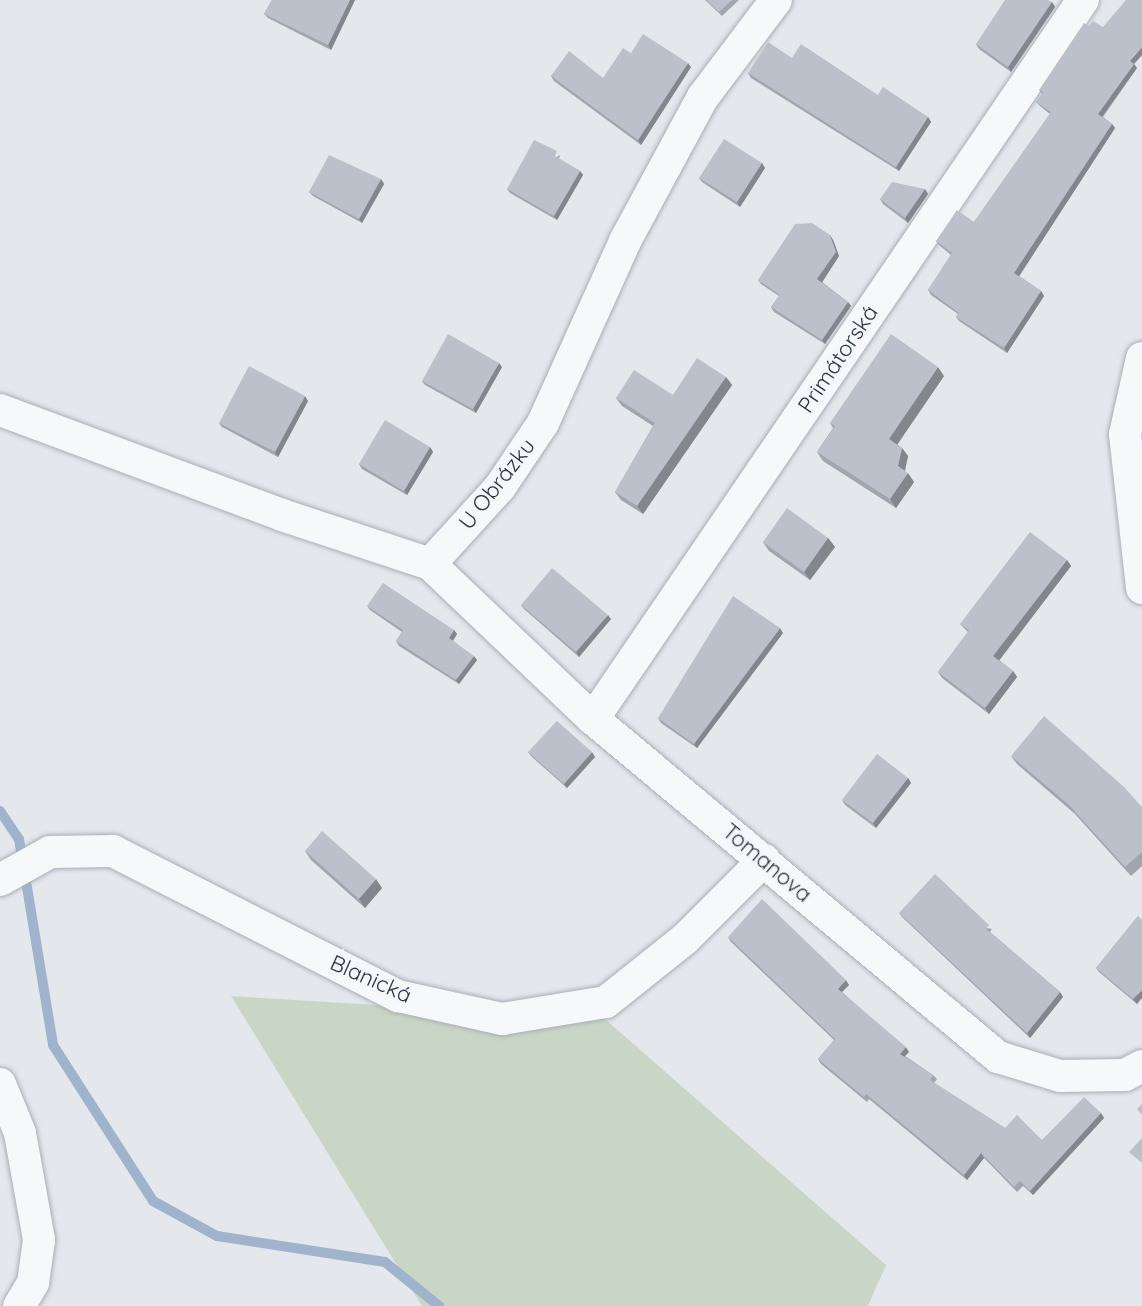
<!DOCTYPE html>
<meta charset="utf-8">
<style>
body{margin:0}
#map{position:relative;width:1142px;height:1306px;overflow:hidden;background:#e4e7ec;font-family:Quicksand,sans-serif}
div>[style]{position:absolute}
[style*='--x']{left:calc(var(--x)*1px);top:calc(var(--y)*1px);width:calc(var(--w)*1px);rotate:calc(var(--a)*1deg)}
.green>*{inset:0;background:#c9d6c5}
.stream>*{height:10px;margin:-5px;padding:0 5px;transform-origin:5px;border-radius:5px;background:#9fb4cc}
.roads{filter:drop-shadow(0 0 2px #a9aeb7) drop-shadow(0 0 2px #a9aeb7)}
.minor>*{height:32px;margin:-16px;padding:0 16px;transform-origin:16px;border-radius:16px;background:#f7f8fa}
.wall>*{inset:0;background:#a1a5ae}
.shaded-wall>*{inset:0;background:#83868d}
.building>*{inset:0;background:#bbc0ca}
span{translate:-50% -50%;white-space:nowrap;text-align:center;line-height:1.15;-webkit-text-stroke:6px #f4f6f9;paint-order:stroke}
.street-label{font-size:22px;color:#2b3445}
</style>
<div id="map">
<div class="green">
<i style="clip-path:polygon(231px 996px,605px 1019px,886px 1265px,868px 1306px,422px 1306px)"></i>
</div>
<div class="stream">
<i style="--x:0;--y:811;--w:34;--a:56"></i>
<i style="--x:19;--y:839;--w:209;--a:80.6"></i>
<i style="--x:53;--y:1045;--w:185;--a:57.3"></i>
<i style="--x:153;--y:1201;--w:73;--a:28.7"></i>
<i style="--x:217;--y:1236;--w:170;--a:8.8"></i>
<i style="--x:385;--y:1262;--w:70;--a:39.2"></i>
</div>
<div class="roads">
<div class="minor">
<i style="--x:1142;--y:358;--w:78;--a:102.6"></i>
<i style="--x:1125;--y:434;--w:155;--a:83.7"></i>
<i style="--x:0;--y:410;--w:301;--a:20.4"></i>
<i style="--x:282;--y:515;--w:156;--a:18.3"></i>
<i style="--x:430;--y:564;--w:225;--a:43.6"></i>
<i style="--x:593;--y:719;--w:528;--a:39.85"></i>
<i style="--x:998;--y:1057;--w:65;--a:17"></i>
<i style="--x:1060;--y:1076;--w:65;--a:-0.9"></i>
<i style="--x:1125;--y:1075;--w:19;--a:-28"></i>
<i style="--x:430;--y:564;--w:104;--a:-47.7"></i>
<i style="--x:500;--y:487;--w:77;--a:-56.1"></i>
<i style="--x:543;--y:423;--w:200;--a:-65.7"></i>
<i style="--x:625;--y:241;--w:164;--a:-61.6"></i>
<i style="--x:703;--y:97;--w:121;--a:-53"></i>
<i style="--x:593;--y:719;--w:870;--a:-55.73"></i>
<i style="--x:0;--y:880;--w:57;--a:-29.2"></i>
<i style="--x:50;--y:852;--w:63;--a:-0.9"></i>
<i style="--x:113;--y:851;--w:320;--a:27"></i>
<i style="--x:398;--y:996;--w:107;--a:12.5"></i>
<i style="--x:502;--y:1019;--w:105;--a:-9.3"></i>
<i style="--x:606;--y:1002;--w:101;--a:-38.6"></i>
<i style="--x:685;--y:939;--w:112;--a:-45"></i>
<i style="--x:0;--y:1084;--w:53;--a:67.8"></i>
<i style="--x:20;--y:1133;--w:109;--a:79.9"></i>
<i style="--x:39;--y:1240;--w:43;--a:97.9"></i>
<i style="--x:33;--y:1283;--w:27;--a:121"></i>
</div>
</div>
<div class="wall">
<i style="clip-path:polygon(272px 0,355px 0,331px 50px,268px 18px,264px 14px)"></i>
<i style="clip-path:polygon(705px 0,739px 0,722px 16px)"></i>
<i style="clip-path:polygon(1052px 2px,1055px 7px,1011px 72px,979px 49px,976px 44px)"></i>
<i style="clip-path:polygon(631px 53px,691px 67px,641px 145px,554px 81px,551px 76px,603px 78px)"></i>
<i style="clip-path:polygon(1142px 55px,1134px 64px,1137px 68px,1103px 117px,1112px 124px,1115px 128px,1019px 276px,1041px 291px,1044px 296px,1007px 353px,959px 321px,956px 317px,958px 314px,931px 295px,928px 290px,951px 255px,939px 245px,936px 241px,974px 222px,1050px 114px,1040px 106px,1036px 102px,1042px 94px,1039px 90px)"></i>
<i style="clip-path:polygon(792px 58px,928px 117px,931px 122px,899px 171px,751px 78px,748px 73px)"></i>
<i style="clip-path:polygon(560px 155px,559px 159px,580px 171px,583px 175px,557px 220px,510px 193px,507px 189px)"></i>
<i style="clip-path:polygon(762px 163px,765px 168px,740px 207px,702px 182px,699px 178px)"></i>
<i style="clip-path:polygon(381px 179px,384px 184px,362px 223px,313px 196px,309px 192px)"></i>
<i style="clip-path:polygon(925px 189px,928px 194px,908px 223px,883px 204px,880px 199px)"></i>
<i style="clip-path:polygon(830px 235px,833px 240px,839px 256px,822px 282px,848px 302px,851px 306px,825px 344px,774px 312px,771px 307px,779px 296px,761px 284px,758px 280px)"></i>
<i style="clip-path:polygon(502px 367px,476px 413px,425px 385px,422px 381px)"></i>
<i style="clip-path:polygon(944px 376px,897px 444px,902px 448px,908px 456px,905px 471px,914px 482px,896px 508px,823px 461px,817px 452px,833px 428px,830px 423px)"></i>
<i style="clip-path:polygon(726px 377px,732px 385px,643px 514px,621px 500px,615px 492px,653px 426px,622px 406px,616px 398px,673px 395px)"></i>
<i style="clip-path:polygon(308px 401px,278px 457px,222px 427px,219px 423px)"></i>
<i style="clip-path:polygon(430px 447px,433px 452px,407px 495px,362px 469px,359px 464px)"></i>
<i style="clip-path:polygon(828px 538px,835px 547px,810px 580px,769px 551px,763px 542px)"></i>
<i style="clip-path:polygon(1067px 560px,1071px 566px,999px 660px,1013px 671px,1017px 677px,989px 714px,942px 678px,938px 672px,968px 632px,960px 624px)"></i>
<i style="clip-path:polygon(521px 605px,611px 619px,579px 657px,524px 609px)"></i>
<i style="clip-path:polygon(367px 606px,454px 630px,457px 634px,453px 641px,477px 660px,459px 684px,399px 646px,396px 641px,402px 632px,370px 610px)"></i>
<i style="clip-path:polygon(783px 633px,697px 748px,661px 723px,658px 718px)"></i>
<i style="clip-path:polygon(528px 752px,595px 757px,567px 788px,532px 757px)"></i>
<i style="clip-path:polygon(1011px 756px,1142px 807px,1142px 866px,1131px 876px,1075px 814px,1017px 764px)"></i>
<i style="clip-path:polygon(908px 778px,911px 783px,876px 828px,845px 805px,842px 800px)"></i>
<i style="clip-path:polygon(305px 851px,382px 888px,365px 908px,311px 860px)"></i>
<i style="clip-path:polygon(899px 913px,992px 929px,990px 932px,1060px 992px,1063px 997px,1030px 1038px,902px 917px)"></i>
<i style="clip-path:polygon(1138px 916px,1137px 1004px,1099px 972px,1096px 968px)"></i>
<i style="clip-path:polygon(728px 937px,849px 985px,842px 992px,909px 1052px,905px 1056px,933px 1075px,937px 1079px,934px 1083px,1005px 1128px,1042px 1140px,1101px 1113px,1104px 1118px,1033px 1195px,1023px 1186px,1017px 1192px,984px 1158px,967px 1180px,869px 1099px,867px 1102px,821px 1064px,818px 1059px,834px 1040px,731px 942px)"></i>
</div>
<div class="shaded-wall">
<i style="clip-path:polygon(350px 0,355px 0,331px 50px,328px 45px)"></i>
<i style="clip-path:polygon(1052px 2px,1055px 7px,1011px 72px,1008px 67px)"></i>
<i style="clip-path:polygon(1142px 47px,1142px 55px,1133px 65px,1130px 61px)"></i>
<i style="clip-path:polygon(688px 63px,691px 67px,641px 145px,638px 140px)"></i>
<i style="clip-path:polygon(1134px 64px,1137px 68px,1101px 118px,1098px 114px)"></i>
<i style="clip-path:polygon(928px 117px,931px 122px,899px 171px,896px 167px)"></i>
<i style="clip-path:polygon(1112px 124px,1115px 128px,1018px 278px,1014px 273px)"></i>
<i style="clip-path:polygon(762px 163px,765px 168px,740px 207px,737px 202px)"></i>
<i style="clip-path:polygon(580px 171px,583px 175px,557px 220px,554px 216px)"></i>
<i style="clip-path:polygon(381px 179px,384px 184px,362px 223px,359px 219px)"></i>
<i style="clip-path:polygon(925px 189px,928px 194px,908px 223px,905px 218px)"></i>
<i style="clip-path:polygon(830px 235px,833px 240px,839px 256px,821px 284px,817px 279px)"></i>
<i style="clip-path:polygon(1041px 291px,1044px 296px,1007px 353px,1004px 348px)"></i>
<i style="clip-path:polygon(848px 302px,851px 306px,825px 344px,822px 340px)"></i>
<i style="clip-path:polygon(499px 363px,502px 367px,476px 413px,473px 409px)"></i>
<i style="clip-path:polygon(938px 367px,944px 376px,895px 448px,889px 439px)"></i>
<i style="clip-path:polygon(726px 377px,732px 385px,643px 514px,637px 506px)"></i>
<i style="clip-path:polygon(305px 396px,308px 401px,278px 457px,275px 452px)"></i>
<i style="clip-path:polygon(430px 447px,433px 452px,407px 495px,404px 491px)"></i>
<i style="clip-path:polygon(902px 448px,908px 456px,904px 474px,898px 466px)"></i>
<i style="clip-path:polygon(908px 473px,914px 482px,896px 508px,890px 499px)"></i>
<i style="clip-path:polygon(828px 538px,835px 547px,810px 580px,804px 572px)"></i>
<i style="clip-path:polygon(1067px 560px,1071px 566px,998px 662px,993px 656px)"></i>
<i style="clip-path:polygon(608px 615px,611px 619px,579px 657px,576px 652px)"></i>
<i style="clip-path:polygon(780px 628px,783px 633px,697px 748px,694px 744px)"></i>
<i style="clip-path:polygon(454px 630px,457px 634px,452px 642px,449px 638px)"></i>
<i style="clip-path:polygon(474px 656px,477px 660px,459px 684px,456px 680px)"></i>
<i style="clip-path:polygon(1013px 671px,1017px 677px,989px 714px,985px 708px)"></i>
<i style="clip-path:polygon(592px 752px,595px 757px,567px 788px,564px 784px)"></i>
<i style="clip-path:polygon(908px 778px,911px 783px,876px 828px,873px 823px)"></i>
<i style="clip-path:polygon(376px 879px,382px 888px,365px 908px,359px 899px)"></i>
<i style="clip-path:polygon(846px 980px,849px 985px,841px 993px,838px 989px)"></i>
<i style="clip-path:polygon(1142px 990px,1142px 998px,1137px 1004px,1133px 999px)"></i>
<i style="clip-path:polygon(1060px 992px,1063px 997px,1030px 1038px,1027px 1033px)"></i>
<i style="clip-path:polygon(906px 1047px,909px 1052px,903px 1058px,900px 1054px)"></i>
<i style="clip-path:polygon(1101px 1113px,1104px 1118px,1033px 1195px,1030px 1191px)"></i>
<i style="clip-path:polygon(981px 1153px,984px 1158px,967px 1180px,964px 1175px)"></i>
</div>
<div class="building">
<i style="clip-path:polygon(272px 0,350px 0,328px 45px,264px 14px)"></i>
<i style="clip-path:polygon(706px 0,732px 0,719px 12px)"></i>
<i style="clip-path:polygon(1005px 0,1048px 0,1052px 2px,1008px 67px,976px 44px)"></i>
<i style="clip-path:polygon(1126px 0,1142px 0,1142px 47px,1130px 61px,1134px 64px,1098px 114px,1112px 124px,1014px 273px,1041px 291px,1004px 348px,956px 317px,959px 313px,928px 290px,952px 253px,936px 241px,957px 210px,974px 222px,1051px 112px,1036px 102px,1043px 92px,1039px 90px,1084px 23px,1089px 26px,1093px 21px,1103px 27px)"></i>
<i style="clip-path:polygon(643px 34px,688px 63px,638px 140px,551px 76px,569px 51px,603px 78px,623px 48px,631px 53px)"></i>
<i style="clip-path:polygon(768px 42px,792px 58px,801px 44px,878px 95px,883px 87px,928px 117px,896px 167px,748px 73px)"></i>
<i style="clip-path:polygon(724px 139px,762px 163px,737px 202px,699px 178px)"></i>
<i style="clip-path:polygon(534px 140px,557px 151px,555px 156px,580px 171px,554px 216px,507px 189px)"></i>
<i style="clip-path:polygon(329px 155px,381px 179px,359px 219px,309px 192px)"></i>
<i style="clip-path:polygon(892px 182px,925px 189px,905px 218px,880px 199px)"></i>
<i style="clip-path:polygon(812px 223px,830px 235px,836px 252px,817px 279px,848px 302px,822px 340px,771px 307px,780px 295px,758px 280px,795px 224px)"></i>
<i style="clip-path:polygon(448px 334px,499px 363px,473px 409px,422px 381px)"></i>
<i style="clip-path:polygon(891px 334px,938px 367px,889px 439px,902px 448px,898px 466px,908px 473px,890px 499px,817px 452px,835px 426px,830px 423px)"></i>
<i style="clip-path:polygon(697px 358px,726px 377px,637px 506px,615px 492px,655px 423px,616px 398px,634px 370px,673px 395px)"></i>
<i style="clip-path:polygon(249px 366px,305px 396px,275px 452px,219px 423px)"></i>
<i style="clip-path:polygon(385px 420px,430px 447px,404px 491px,359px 464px)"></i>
<i style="clip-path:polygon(787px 508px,828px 538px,804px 572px,763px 542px)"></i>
<i style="clip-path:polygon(1030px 532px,1067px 560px,993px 656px,1013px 671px,985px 708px,938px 672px,969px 630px,960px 624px)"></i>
<i style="clip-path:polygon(552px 568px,608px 615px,576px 652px,521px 605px)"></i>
<i style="clip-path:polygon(383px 583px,454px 630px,449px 638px,474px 656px,456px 680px,396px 641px,403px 630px,367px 606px)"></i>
<i style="clip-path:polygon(733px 596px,780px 628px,694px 744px,658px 718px)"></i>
<i style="clip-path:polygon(1044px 716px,1124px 787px,1142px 807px,1142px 852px,1125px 867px,1069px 805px,1011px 756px)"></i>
<i style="clip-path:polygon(557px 721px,592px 752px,564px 784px,528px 752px)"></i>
<i style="clip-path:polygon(877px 754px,908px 778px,873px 823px,842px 800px)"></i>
<i style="clip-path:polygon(322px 831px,376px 879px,359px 899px,305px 851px)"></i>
<i style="clip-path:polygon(935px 874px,989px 925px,986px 929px,1060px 992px,1027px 1033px,899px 913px)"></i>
<i style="clip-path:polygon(762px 899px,846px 980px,838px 989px,906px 1047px,900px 1054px,933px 1075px,930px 1080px,1005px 1128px,1017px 1115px,1042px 1140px,1084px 1097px,1101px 1113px,1030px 1191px,1020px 1181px,1014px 1187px,981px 1153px,964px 1175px,866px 1094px,864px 1097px,818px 1059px,835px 1039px,728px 937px)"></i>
<i style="clip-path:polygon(1138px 916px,1142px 920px,1142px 990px,1133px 999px,1096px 968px)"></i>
<i style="clip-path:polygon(1142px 1104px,1142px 1115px,1137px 1109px)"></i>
<i style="clip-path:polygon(1142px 1138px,1142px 1163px,1129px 1152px)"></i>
</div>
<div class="street-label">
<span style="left:838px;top:359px;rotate:-56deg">Primátorská</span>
<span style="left:497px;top:484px;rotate:-52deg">U Obrázku</span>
<span style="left:767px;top:863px;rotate:40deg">Tomanova</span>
<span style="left:371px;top:979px;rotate:24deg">Blanická</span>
</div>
</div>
